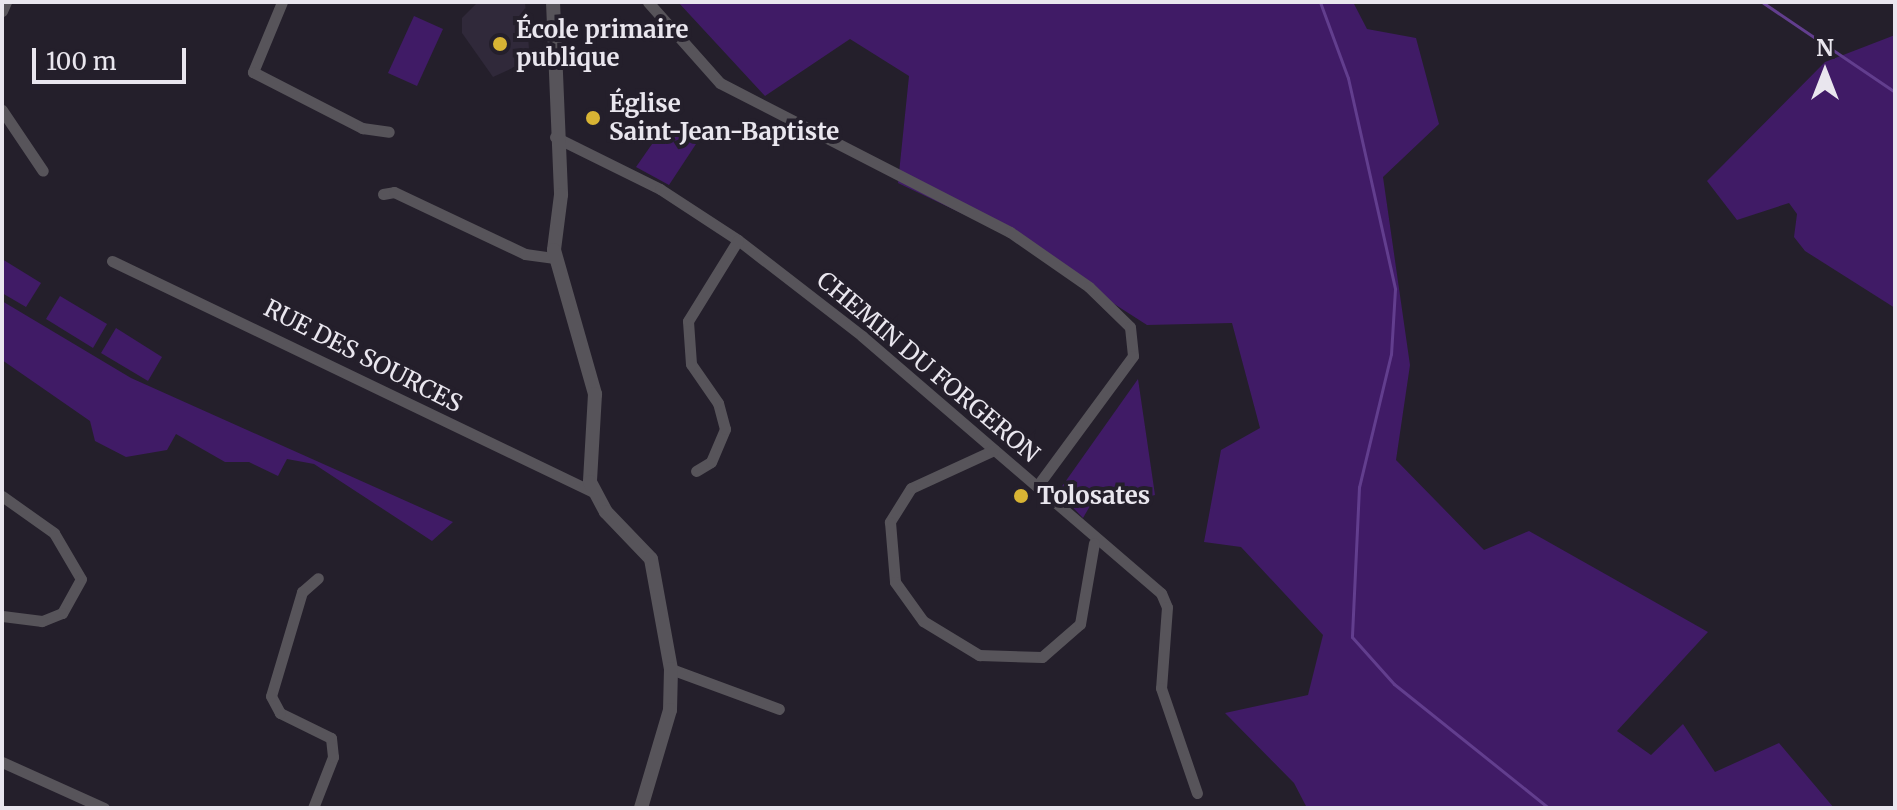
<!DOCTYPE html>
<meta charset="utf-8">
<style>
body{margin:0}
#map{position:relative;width:1897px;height:810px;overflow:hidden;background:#241f2b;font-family:Merriweather,serif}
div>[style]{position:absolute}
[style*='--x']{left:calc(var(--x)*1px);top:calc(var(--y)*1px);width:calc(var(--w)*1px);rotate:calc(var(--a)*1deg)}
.built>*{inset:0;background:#30293a}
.green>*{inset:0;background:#401b66}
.stream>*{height:3px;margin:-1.5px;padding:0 1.5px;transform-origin:1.5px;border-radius:1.5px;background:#623e8e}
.minor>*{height:11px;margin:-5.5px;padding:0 5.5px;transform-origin:5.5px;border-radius:5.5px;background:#57545a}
.tertiary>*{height:14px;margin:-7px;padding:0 7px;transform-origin:7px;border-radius:7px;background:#57545a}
.dots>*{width:22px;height:22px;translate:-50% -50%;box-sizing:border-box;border:4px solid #241f2b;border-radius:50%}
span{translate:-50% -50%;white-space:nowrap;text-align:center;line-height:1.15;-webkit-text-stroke:8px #241f2b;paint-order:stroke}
.poi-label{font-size:24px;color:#e9e6ee;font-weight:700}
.left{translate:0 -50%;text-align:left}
.street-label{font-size:24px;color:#e9e6ee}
.frame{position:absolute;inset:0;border:4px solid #e9e6ee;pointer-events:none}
.north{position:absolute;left:1785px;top:32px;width:80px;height:80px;-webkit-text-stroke:6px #241f2b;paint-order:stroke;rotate:0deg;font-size:22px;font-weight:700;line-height:32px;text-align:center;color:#e9e6ee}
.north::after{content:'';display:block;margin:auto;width:28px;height:36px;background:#e9e6ee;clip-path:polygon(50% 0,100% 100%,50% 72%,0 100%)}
.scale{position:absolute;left:32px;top:48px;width:154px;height:36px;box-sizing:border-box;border:4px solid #e9e6ee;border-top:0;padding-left:10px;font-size:24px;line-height:28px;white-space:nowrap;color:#e9e6ee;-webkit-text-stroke:6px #241f2b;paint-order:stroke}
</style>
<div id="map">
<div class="built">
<i style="clip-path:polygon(525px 2px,530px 60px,493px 77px,462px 33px,462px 18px,477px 3px)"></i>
</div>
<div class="green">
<i style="clip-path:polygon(678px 2px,1353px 2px,1367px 29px,1416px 38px,1439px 124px,1383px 177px,1410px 365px,1396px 460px,1484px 550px,1529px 531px,1708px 632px,1617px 731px,1651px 755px,1683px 724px,1715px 772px,1779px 743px,1834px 808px,1307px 808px,1294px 783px,1225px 713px,1308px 695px,1323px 635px,1241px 547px,1204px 542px,1221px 450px,1260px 428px,1232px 323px,1147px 325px,1005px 234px,898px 183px,909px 76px,850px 39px,765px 96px)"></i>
<i style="clip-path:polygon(414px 16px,443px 29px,417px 86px,388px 73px)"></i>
<i style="clip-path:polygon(1895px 35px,1895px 308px,1805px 251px,1794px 237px,1797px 214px,1789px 203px,1737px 220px,1707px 181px,1825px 62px)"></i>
<i style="clip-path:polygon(666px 124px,696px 144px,669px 185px,636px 167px)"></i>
<i style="clip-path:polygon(2px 259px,41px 283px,26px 307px,2px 293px)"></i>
<i style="clip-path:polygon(60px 296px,107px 324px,93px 348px,46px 319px)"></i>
<i style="clip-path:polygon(2px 301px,131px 378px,453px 522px,432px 541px,314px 464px,287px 459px,278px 476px,249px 462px,225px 462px,176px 434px,167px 450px,126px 457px,95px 441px,90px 421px,2px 360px)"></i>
<i style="clip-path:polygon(116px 328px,162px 357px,148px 381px,101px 353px)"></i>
<i style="clip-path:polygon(1138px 379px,1155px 495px,1119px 504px,1094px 499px,1083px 518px,1058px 492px)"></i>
</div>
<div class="stream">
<i style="--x:1320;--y:2;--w:81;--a:69.8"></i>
<i style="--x:1348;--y:78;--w:216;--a:77.4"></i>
<i style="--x:1395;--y:289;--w:65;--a:93.5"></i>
<i style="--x:1391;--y:354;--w:137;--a:103.5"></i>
<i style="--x:1359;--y:487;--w:150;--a:92.7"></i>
<i style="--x:1352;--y:637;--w:63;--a:48.2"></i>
<i style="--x:1394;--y:684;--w:198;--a:38.7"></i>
<i style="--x:1762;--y:2;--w:161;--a:34.1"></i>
</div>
<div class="minor">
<i style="--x:282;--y:2;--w:76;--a:112.5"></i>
<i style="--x:253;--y:72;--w:123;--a:27.2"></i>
<i style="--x:362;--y:128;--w:27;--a:8"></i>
<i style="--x:648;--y:2;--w:108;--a:48.4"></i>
<i style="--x:720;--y:83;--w:326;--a:27.2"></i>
<i style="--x:1010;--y:232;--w:96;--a:34.8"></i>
<i style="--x:1089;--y:287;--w:57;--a:44.3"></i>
<i style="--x:1130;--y:327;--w:29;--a:84"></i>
<i style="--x:1133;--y:356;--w:162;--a:126.4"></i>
<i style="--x:2;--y:11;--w:10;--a:-66"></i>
<i style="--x:2;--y:110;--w:73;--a:56.1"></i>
<i style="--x:555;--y:137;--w:117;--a:26.3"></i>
<i style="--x:660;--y:189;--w:93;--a:33.2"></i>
<i style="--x:738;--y:240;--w:157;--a:37.7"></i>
<i style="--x:862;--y:336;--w:394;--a:40.7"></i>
<i style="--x:1161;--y:593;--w:15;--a:67"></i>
<i style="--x:1167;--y:607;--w:81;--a:94.2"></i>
<i style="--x:1161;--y:688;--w:111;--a:71.1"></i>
<i style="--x:383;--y:194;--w:11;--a:-10"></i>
<i style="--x:394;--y:192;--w:145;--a:25.3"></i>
<i style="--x:525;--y:254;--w:30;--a:8"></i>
<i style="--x:112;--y:261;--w:534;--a:25.65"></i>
<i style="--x:994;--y:450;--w:91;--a:155.4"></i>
<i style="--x:911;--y:488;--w:40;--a:122"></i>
<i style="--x:890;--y:522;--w:60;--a:85.2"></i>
<i style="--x:895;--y:582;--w:48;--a:54.3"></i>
<i style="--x:923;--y:621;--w:66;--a:31.3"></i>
<i style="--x:979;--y:655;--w:63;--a:1.8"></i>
<i style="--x:1042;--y:657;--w:50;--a:-41"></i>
<i style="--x:1080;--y:624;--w:82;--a:-80.2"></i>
<i style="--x:696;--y:471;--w:17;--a:-31"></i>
<i style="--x:711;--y:462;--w:36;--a:-67"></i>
<i style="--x:725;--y:429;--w:27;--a:-105"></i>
<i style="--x:718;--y:403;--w:47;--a:-124.7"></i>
<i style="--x:691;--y:364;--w:43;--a:-94"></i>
<i style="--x:688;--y:321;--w:95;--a:-58.3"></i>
<i style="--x:2;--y:496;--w:64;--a:35.4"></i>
<i style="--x:54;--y:533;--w:53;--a:59.6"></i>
<i style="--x:81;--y:579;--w:39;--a:119"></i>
<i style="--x:62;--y:613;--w:22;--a:158"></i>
<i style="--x:42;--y:621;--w:40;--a:-172.9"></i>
<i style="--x:671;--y:669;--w:115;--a:20.3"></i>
<i style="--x:2;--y:762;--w:112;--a:24.3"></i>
<i style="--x:313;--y:808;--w:55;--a:-68.6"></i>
<i style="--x:333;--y:757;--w:19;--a:-96"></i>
<i style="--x:331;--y:738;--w:57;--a:-153.9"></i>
<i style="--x:280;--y:713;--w:19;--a:-118"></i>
<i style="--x:271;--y:696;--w:109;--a:-73.4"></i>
<i style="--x:302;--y:592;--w:21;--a:-41"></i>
</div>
<div class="tertiary">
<i style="--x:553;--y:2;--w:193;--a:87.6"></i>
<i style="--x:561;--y:195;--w:55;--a:97.3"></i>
<i style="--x:554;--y:250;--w:150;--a:74.1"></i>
<i style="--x:595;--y:394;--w:88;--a:93.3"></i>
<i style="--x:590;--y:482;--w:34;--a:62"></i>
<i style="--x:606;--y:512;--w:65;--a:46.2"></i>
<i style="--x:651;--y:559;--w:112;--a:79.7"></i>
<i style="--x:671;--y:669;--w:41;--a:91.4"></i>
<i style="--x:670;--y:710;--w:102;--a:106.5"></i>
</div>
<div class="dots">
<i style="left:500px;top:44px;background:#d8b434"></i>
<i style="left:593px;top:118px;background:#d8b434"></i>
<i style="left:1021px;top:496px;background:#d8b434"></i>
</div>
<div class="poi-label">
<span class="left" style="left:516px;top:44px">École primaire<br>publique</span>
<span class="left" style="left:609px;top:118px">Église<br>Saint-Jean-Baptiste</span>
<span class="left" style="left:1037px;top:496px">Tolosates</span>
</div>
<div class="street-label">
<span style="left:363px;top:356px;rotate:27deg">RUE DES SOURCES</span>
<span style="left:928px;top:367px;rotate:40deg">CHEMIN DU FORGERON</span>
</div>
<div class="frame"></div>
<div class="north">N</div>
<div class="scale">100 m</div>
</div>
